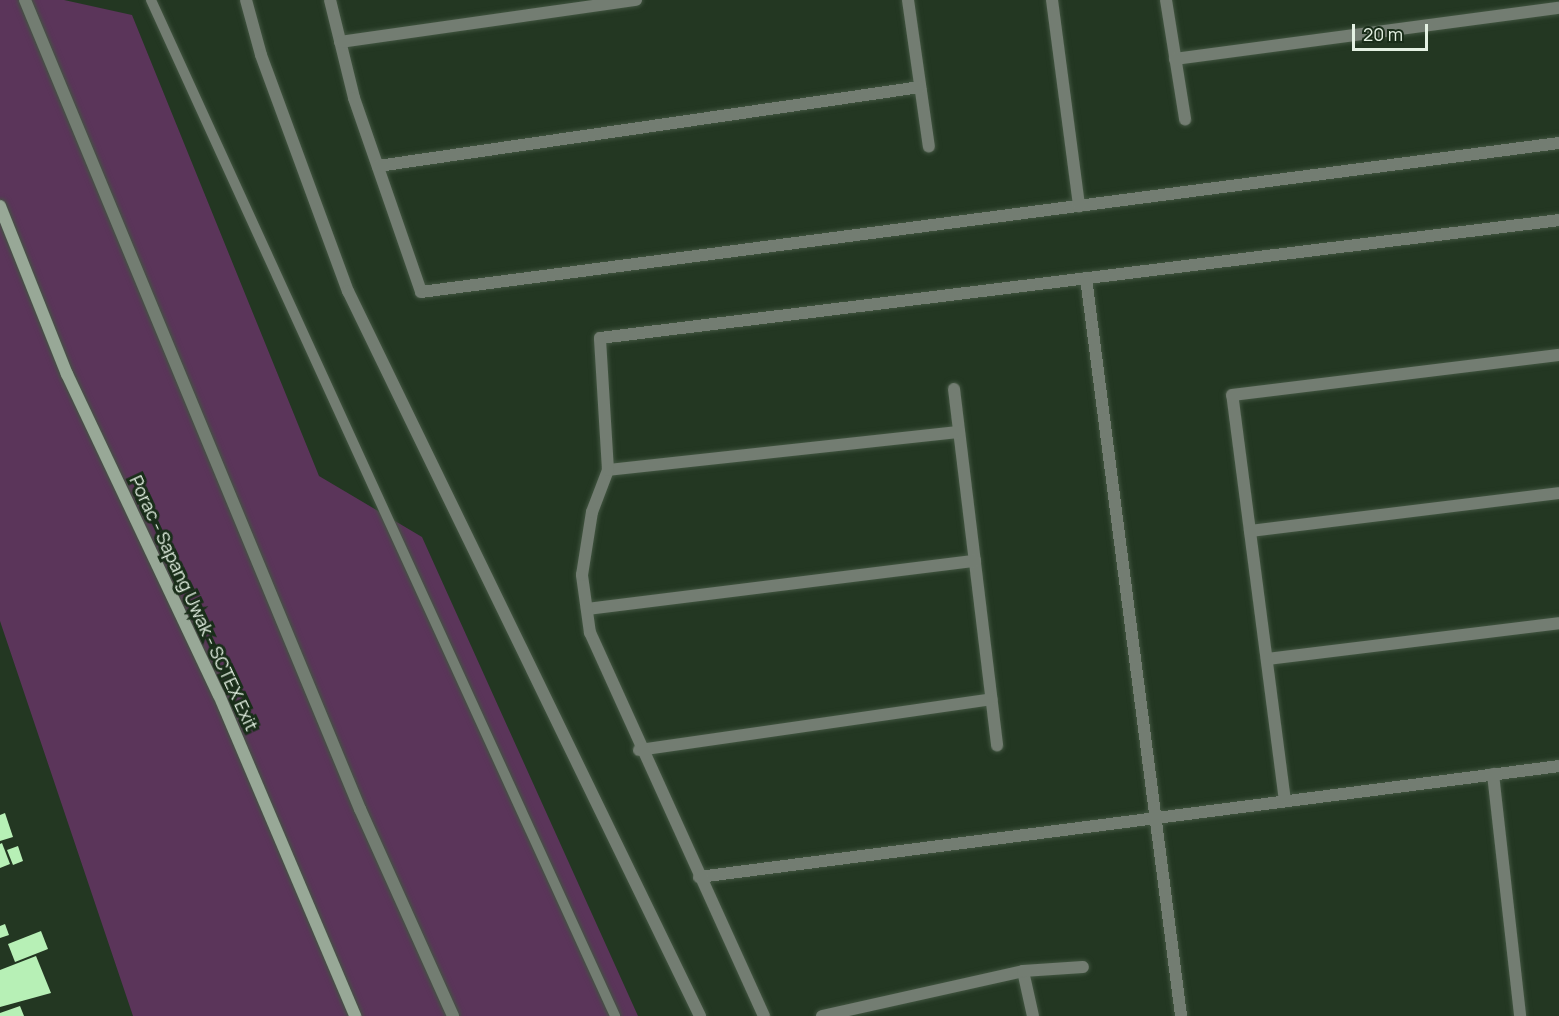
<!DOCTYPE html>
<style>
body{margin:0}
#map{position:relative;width:1559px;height:1016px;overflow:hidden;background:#233722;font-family:Manrope,sans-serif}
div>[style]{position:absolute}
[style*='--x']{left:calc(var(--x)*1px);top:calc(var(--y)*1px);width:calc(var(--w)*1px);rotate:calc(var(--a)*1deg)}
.green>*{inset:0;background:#5b355a}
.building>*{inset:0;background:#b7f0b6}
.roads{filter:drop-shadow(0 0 2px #425541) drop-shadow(0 0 2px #425541)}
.lane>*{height:10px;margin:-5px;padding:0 5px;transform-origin:5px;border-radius:5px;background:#737d72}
.street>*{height:12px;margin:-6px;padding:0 6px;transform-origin:6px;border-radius:6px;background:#737d72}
.secondary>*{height:12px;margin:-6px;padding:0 6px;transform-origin:6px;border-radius:6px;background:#98a897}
span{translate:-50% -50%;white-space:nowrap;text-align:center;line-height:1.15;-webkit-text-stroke:6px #192d19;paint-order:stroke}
.street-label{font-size:18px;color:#e4f1e3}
.scale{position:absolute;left:1352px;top:24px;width:76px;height:27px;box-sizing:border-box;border:3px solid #e4f1e3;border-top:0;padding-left:8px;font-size:18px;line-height:21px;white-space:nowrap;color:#e4f1e3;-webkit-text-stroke:4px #192d19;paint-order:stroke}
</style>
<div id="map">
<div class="green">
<i style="clip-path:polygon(0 0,64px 0,132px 15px,319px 476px,422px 537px,638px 1016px,133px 1016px,0 621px)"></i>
</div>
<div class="building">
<i style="clip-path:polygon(5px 813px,13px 837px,0 841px,0 815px)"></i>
<i style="clip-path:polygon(2px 843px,10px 864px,0 868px,0 844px)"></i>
<i style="clip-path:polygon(18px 846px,23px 861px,13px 865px,7px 850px)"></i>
<i style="clip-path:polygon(5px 924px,9px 935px,0 938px,0 926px)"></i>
<i style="clip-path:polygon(41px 931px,48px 949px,15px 962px,8px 944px)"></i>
<i style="clip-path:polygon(36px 956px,51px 993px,0 1007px,0 970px)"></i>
<i style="clip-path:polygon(20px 1006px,24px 1016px,0 1016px,0 1013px)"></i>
</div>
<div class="roads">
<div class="lane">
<i style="--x:151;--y:0;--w:1117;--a:65.45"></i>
</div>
<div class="street">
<i style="--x:25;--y:0;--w:876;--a:67.51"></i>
<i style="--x:360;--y:809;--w:227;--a:65.8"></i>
<i style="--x:246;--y:0;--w:57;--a:74.7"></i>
<i style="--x:261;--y:55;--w:252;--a:69.8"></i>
<i style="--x:348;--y:291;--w:806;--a:64.1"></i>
<i style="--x:330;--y:0;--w:101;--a:76.2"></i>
<i style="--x:354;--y:98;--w:205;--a:70.9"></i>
<i style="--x:421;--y:292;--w:1148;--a:-7.46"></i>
<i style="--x:908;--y:0;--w:148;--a:81.9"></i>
<i style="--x:1052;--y:0;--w:208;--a:82.5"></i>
<i style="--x:1166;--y:0;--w:121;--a:80.9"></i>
<i style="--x:340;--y:42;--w:299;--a:-8.1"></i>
<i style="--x:1175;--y:59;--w:387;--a:-7.6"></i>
<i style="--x:378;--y:166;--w:548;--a:-8.29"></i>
<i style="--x:1086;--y:278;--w:744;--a:82.66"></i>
<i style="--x:954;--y:389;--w:359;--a:83.1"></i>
<i style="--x:608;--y:470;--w:353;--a:-6.2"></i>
<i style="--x:1250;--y:531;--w:311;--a:-7"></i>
<i style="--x:587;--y:609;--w:391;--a:-7.1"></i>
<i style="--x:1267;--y:659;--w:294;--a:-7"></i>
<i style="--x:639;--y:750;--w:356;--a:-8.2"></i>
<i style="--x:1493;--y:774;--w:244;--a:83.6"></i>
<i style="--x:1285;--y:801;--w:409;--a:-97.4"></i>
<i style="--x:1232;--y:395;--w:329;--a:-7"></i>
<i style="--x:699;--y:877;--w:867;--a:-7.35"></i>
<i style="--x:1023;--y:971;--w:46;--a:77.5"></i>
<i style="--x:764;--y:1016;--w:421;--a:-114.4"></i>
<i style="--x:590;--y:633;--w:59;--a:-97.9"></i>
<i style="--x:582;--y:575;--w:64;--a:-81"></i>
<i style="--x:592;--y:512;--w:45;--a:-69.1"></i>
<i style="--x:608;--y:470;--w:132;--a:-93.5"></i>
<i style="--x:600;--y:338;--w:966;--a:-7.01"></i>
<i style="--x:822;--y:1016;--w:206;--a:-12.6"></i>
<i style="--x:1023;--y:971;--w:60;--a:-3.8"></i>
</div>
<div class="secondary">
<i style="--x:0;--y:206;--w:181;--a:68.3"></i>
<i style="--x:67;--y:374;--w:355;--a:64.7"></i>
<i style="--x:219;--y:695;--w:349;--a:67"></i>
</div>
</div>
<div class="street-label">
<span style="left:194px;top:603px;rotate:65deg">Porac - Sapang Uwak - SCTEX Exit</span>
</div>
<div class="scale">20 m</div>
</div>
